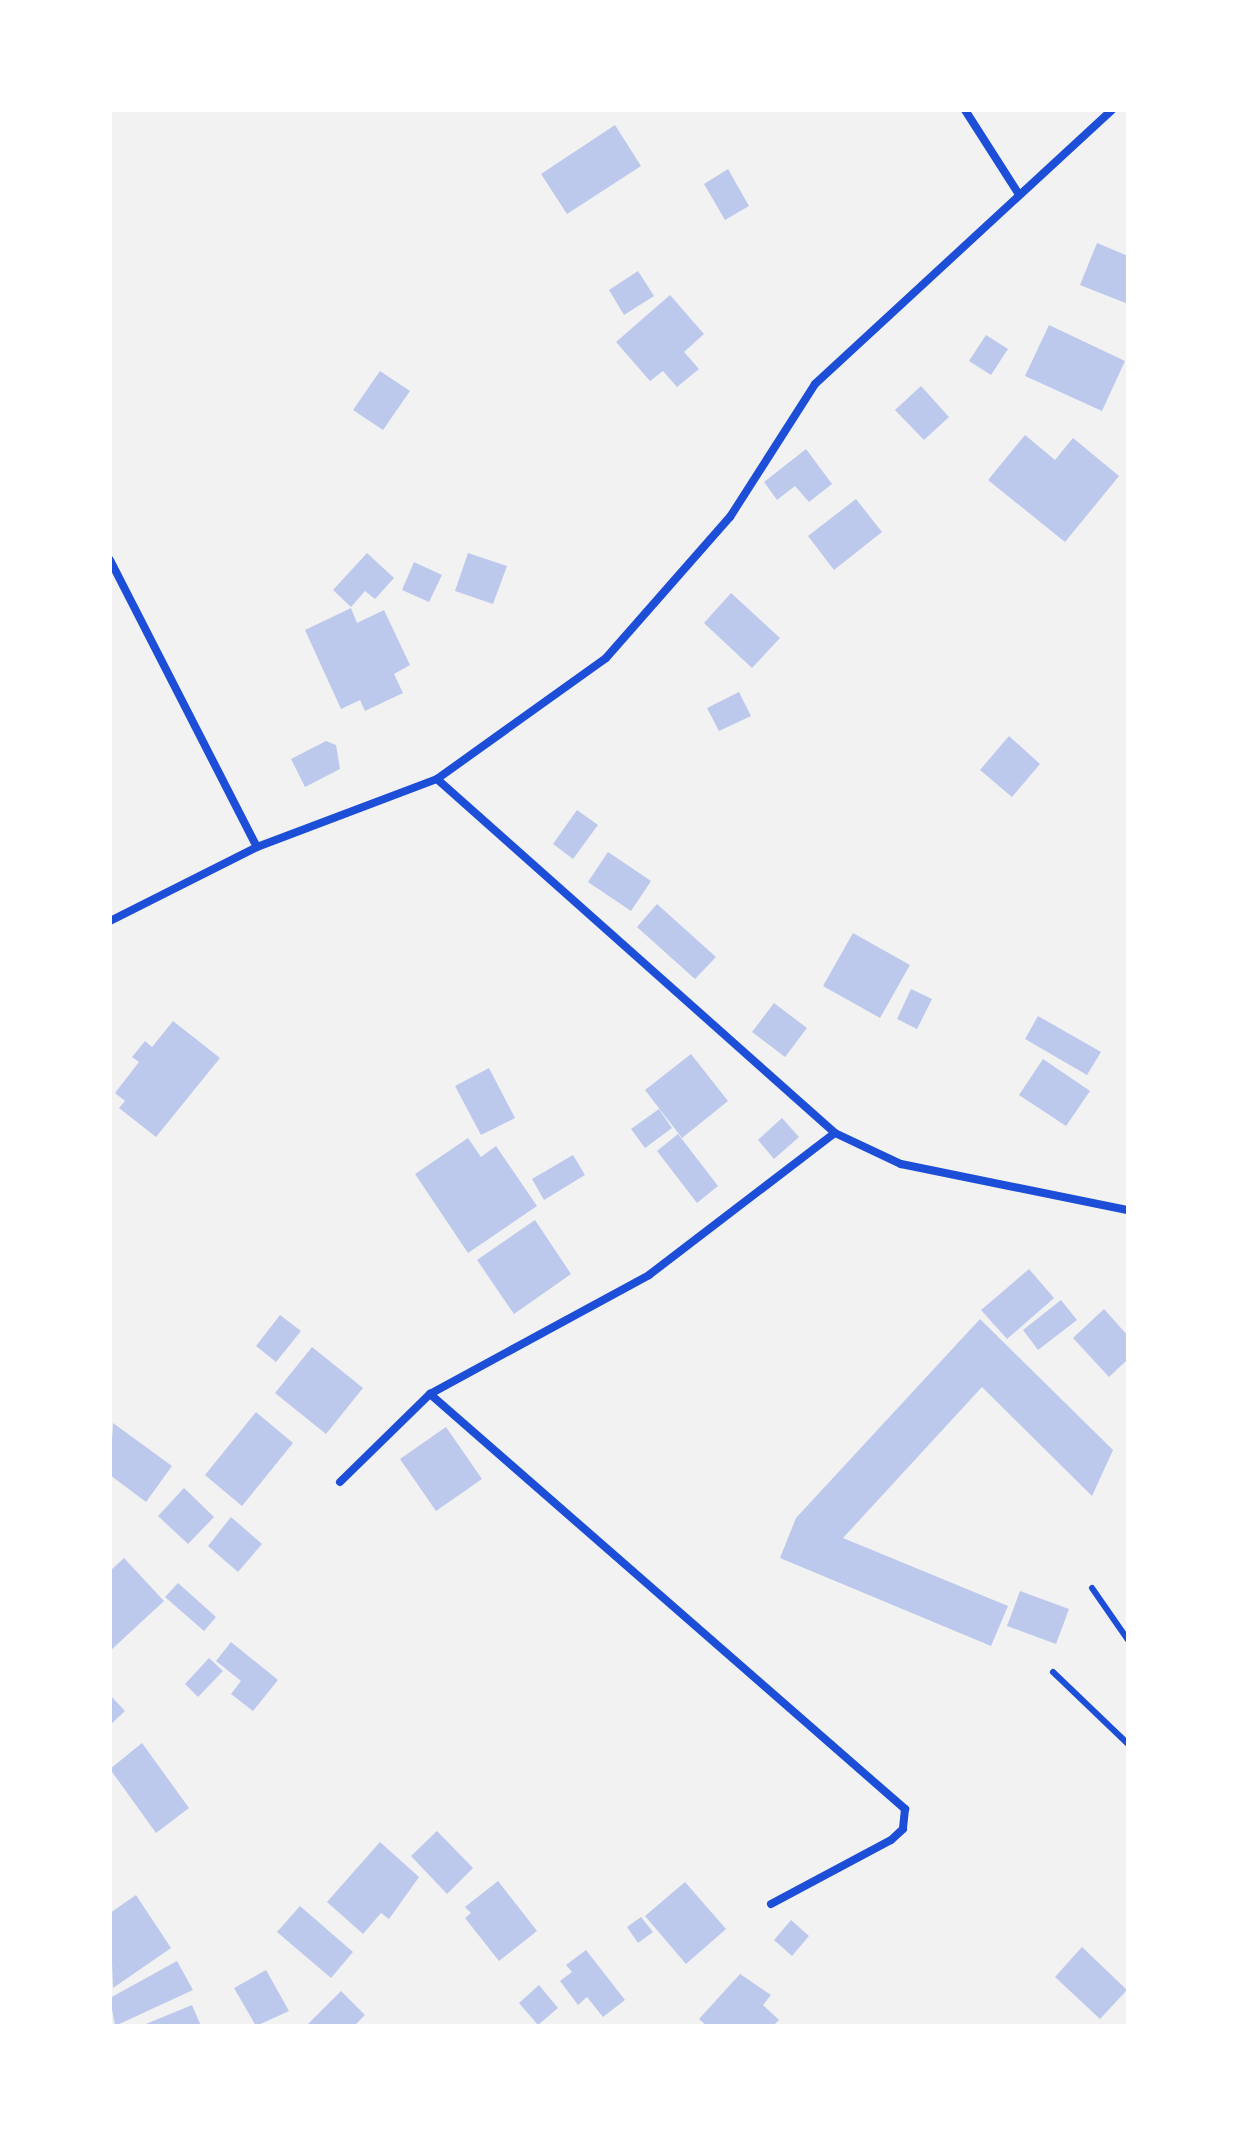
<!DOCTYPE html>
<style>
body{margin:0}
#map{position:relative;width:1238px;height:2136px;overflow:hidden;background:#f2f2f2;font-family:"Open Sans",sans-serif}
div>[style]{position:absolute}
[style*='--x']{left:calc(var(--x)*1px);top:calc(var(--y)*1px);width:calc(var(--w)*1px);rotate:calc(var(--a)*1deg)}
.building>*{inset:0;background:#bdc9ec}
.service>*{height:6px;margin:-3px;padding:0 3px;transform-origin:3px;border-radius:3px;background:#1d4ed8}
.minor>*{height:8px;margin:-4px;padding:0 4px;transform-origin:4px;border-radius:4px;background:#1d4ed8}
span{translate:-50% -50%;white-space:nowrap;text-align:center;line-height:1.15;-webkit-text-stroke:7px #fff;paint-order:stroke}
.frame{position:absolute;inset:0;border:112px solid #fff;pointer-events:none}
</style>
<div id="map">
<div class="building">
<i style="clip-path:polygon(615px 125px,641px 166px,567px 214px,541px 174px)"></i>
<i style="clip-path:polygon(728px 169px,749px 206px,725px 220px,704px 184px)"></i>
<i style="clip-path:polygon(1097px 243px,1128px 256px,1128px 304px,1080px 285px)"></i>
<i style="clip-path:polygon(638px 271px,654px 296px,624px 315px,609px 290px)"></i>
<i style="clip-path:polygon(670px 295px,704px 334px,684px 352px,699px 369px,677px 387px,663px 371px,650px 381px,616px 342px)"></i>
<i style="clip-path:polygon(1049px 325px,1125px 361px,1102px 411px,1025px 376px)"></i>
<i style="clip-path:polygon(986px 335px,1008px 349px,991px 375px,969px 361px)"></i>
<i style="clip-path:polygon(380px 371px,410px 391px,383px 430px,353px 410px)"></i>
<i style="clip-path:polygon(921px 386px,949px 417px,924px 440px,895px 410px)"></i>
<i style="clip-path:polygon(1025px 435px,1055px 460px,1073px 438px,1119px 476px,1065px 542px,988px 480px)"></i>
<i style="clip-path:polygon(806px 449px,832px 484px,809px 502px,795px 486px,777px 500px,764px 482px)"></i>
<i style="clip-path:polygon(856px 499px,882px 532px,834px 570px,808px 536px)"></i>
<i style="clip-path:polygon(367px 553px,394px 578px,375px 599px,365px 591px,351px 607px,333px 590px)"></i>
<i style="clip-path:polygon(468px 553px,507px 566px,493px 604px,455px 591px)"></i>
<i style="clip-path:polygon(414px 562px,442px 575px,429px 602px,402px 590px)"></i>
<i style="clip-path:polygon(731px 593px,780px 638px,752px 668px,704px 623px)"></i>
<i style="clip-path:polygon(351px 608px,357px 623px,384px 610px,410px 665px,394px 674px,403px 693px,365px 711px,360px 700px,341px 709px,305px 630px)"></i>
<i style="clip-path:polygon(739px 692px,751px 716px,719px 731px,707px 708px)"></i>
<i style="clip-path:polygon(1009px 736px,1040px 764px,1012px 797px,980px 770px)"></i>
<i style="clip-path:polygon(326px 741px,336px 745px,340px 769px,305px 787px,291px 759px)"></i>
<i style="clip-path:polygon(577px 810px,598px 825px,573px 859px,553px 844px)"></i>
<i style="clip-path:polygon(608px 852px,651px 881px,631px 911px,588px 882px)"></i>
<i style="clip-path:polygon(657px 904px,716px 957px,695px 979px,637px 927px)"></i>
<i style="clip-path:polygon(853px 933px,910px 965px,880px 1018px,823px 986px)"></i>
<i style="clip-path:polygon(911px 989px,932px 999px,917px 1029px,897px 1019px)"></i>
<i style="clip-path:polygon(774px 1003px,807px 1028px,785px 1057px,752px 1032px)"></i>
<i style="clip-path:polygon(1038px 1016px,1101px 1052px,1087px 1075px,1025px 1039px)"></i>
<i style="clip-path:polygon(173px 1021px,220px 1058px,156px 1137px,119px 1108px,125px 1101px,115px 1093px,139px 1062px,132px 1057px,145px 1041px,152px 1047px)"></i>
<i style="clip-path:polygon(691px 1054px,728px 1101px,682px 1138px,645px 1090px)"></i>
<i style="clip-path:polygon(1043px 1059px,1090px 1091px,1066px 1126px,1019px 1095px)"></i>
<i style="clip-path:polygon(489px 1068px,515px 1118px,481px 1135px,455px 1086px)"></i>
<i style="clip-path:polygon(659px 1109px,672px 1128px,645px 1148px,631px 1129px)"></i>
<i style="clip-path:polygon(782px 1118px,799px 1137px,774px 1159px,758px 1140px)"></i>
<i style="clip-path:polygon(678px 1134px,718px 1186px,697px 1203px,657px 1151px)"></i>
<i style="clip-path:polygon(468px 1138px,481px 1157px,496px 1146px,537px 1206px,468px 1253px,415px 1174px)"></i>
<i style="clip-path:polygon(573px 1155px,585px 1175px,544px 1200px,532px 1179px)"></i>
<i style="clip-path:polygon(535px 1220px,571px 1274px,514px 1314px,477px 1260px)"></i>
<i style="clip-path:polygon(1029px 1269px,1054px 1298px,1007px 1339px,981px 1310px)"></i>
<i style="clip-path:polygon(1061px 1300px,1077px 1320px,1038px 1350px,1023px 1330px)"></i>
<i style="clip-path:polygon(1104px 1309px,1128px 1336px,1128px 1359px,1109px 1377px,1073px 1338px)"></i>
<i style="clip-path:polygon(280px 1315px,301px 1331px,276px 1362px,256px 1346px)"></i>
<i style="clip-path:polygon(980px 1319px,1113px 1450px,1092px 1496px,982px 1387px,843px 1538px,1008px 1606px,991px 1646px,780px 1558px,796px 1518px)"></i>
<i style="clip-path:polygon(312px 1347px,363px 1388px,326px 1434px,275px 1393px)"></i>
<i style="clip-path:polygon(256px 1412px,293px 1443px,242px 1506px,205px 1475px)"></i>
<i style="clip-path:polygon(113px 1423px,172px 1466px,146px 1502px,110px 1475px)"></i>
<i style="clip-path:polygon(446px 1427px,482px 1479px,436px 1511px,400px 1459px)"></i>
<i style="clip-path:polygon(184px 1488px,214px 1517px,188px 1544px,158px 1516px)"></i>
<i style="clip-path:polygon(231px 1517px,262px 1544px,238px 1572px,208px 1546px)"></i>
<i style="clip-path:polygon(124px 1558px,164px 1601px,110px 1651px,110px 1571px)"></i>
<i style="clip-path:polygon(178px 1583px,216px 1617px,204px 1631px,165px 1597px)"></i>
<i style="clip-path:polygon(1020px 1591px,1069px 1609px,1056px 1644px,1007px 1626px)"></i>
<i style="clip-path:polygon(231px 1642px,278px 1680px,253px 1711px,231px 1694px,241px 1681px,216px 1661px)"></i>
<i style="clip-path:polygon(209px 1658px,223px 1671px,198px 1697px,185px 1684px)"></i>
<i style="clip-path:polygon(110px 1695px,125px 1711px,110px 1725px)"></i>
<i style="clip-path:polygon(142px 1743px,189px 1808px,156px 1833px,110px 1769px)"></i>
<i style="clip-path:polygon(437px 1831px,473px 1868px,447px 1894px,411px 1856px)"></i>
<i style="clip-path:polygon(380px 1842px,419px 1877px,389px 1919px,381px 1913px,363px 1934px,327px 1902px)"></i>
<i style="clip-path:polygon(498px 1881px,537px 1931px,499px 1961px,465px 1918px,471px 1913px,465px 1907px)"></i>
<i style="clip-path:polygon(685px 1882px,726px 1929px,686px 1964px,645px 1916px)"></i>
<i style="clip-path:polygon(136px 1895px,171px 1948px,113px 1988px,110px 1913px)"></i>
<i style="clip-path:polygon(300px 1906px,353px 1952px,331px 1978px,277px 1932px)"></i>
<i style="clip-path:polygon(641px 1917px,653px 1932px,638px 1943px,627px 1927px)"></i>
<i style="clip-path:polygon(791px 1920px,809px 1936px,792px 1956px,774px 1940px)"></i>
<i style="clip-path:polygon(1082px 1947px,1127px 1990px,1100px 2019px,1055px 1977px)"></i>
<i style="clip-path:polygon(586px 1950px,625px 2000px,603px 2017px,587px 1997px,578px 2005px,560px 1981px,572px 1972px,566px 1965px)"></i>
<i style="clip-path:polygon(177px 1961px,193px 1990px,115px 2026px,110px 1998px)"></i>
<i style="clip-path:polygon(266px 1970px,289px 2011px,256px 2026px,234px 1988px)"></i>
<i style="clip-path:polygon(740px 1974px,771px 1995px,763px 2005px,779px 2020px,773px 2026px,707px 2026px,699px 2019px)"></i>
<i style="clip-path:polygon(539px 1985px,558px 2008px,538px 2025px,519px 2003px)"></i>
<i style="clip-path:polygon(341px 1991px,365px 2015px,354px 2026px,306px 2026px)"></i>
<i style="clip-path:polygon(192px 2005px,201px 2026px,141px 2026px)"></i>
</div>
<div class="service">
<i style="--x:1092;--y:1588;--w:63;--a:55.3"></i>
<i style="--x:1053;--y:1672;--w:104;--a:43.8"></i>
</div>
<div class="minor">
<i style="--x:965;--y:110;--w:98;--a:57.4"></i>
<i style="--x:110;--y:560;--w:322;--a:62.9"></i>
<i style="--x:437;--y:779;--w:533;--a:41.65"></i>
<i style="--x:835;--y:1133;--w:73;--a:25.2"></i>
<i style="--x:901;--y:1164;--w:232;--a:11.5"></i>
<i style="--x:110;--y:921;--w:165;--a:-26.7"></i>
<i style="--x:257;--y:847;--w:192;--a:-20.7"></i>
<i style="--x:437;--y:779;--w:208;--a:-35.6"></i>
<i style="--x:606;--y:658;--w:188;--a:-48.7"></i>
<i style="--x:730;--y:517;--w:158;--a:-57.4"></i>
<i style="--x:815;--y:384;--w:404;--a:-42.7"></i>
<i style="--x:430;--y:1394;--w:631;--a:41.14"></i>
<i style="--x:905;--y:1809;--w:20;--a:96"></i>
<i style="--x:903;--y:1829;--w:16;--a:137"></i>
<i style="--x:891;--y:1840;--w:136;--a:151.9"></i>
<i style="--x:340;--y:1482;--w:126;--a:-44.4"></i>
<i style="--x:430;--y:1394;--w:249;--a:-28.5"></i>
<i style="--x:649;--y:1275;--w:234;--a:-37.4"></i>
</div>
<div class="frame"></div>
</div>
